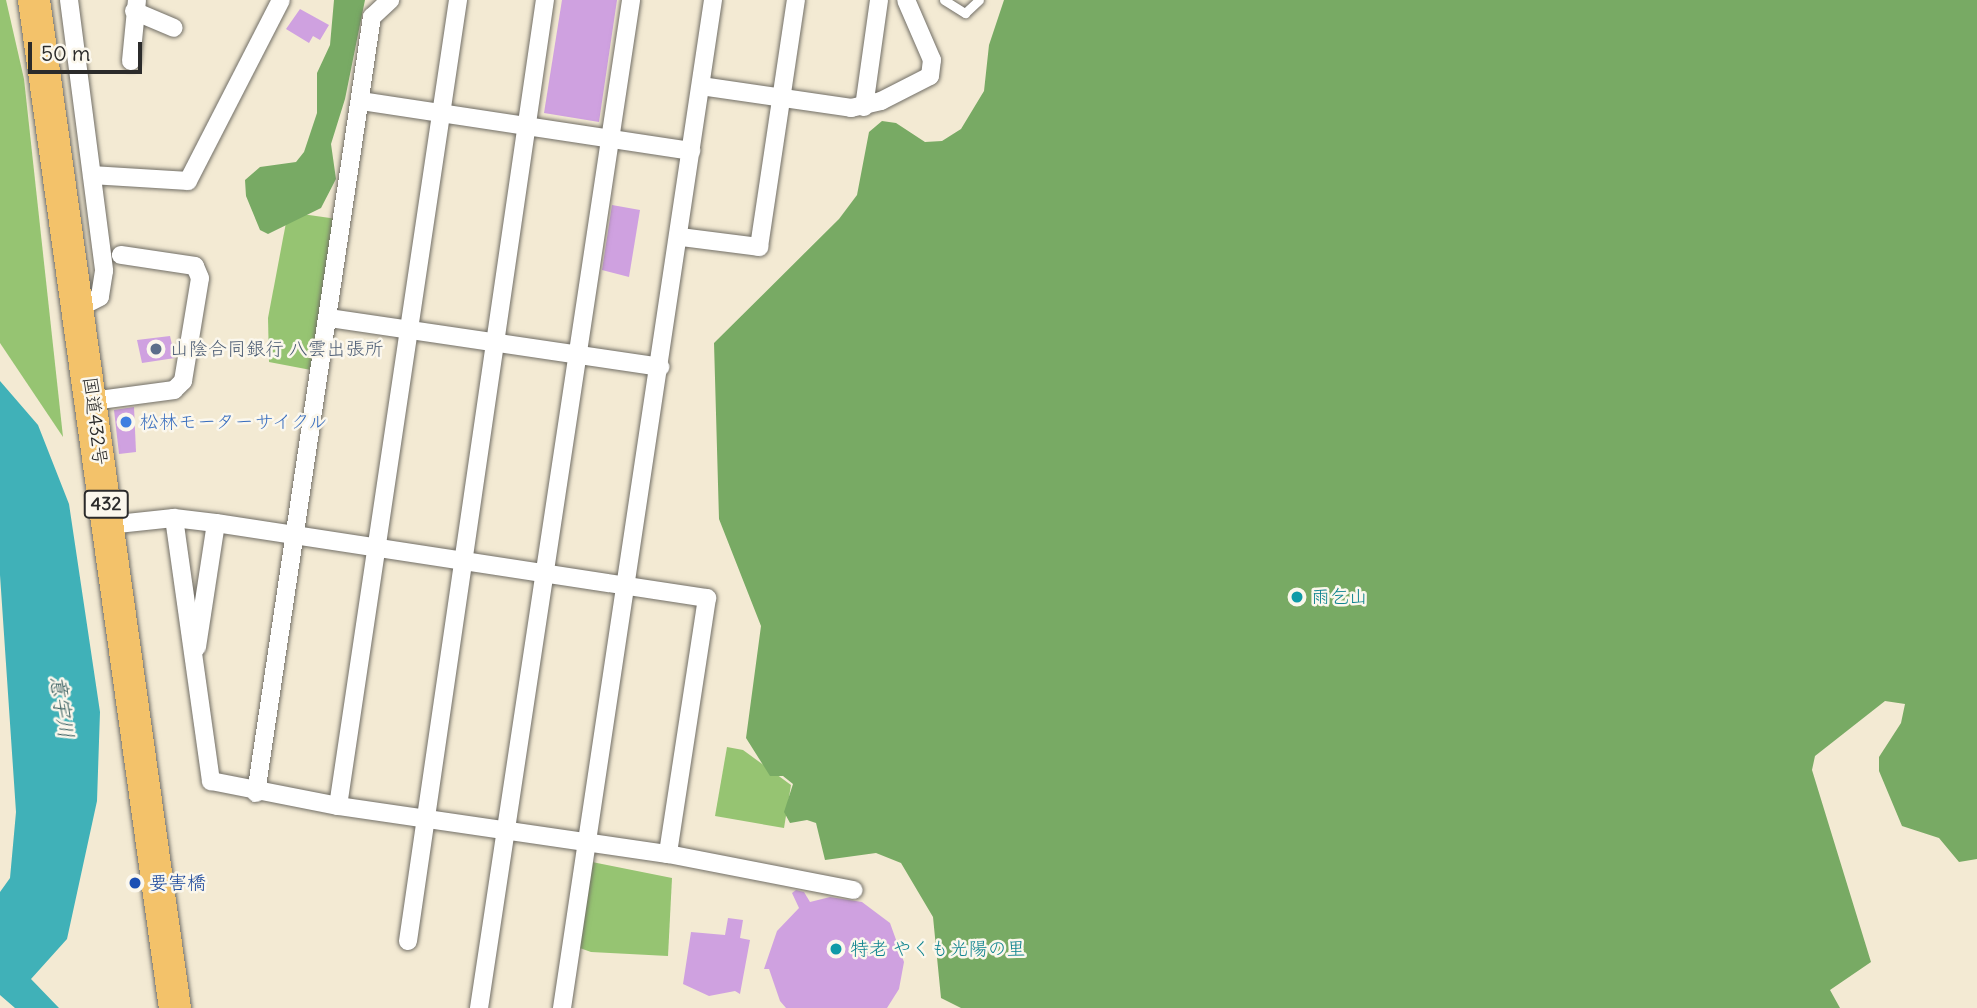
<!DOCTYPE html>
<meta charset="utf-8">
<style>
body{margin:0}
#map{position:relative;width:1977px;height:1008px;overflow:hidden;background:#f3ead3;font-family:Delius,"Klee One",sans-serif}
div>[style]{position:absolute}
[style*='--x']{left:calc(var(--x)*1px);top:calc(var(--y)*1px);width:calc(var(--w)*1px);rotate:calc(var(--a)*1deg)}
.green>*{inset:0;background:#96c472}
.forest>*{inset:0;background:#78aa64}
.water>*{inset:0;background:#40b1b8}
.building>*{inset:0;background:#cfa1e0}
.roads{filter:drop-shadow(0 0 2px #716e66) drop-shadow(0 0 2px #716e66)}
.lane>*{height:9px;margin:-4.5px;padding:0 4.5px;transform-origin:4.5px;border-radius:4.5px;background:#fff}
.street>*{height:18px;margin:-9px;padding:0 9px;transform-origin:9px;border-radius:9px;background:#fff}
.highway>*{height:32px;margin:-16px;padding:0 16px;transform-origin:16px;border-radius:16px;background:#f3c26a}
.dots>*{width:19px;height:19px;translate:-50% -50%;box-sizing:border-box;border:4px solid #fbf7ec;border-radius:50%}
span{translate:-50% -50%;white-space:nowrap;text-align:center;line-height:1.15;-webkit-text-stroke:5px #fbf7ec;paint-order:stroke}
.shield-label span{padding:2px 5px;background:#fbf7ec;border:2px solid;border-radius:5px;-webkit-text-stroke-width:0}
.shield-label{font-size:18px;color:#2b2b2b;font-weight:700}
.service-label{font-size:19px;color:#4e5e75}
.left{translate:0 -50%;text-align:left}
.street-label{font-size:19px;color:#2b2b2b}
.shop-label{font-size:19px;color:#366cbe}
.culture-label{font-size:19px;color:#0d838f}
.transit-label{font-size:19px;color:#164399}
.water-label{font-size:21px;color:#325a5c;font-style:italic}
.scale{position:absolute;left:28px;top:42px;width:114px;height:32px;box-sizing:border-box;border:4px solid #2b2b2b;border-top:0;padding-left:9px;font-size:21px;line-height:24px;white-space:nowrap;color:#2b2b2b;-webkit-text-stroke:5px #fbf7ec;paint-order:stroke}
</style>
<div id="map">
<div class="green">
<i style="clip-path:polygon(0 0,6px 0,24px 79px,63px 437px,0 343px)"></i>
<i style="clip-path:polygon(288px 212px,337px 219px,311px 370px,269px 362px,268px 318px)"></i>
<i style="clip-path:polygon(727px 747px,743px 750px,791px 785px,784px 828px,715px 816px)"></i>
<i style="clip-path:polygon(592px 862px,672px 878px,668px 956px,591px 952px,577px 947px)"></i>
</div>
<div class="forest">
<i style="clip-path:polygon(334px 0,365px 0,345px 99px,331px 144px,336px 179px,321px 208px,268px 234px,260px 230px,246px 196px,245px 180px,260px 167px,296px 162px,304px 152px,317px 113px,317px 73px,330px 45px)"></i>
<i style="clip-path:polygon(1004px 0,1977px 0,1977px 859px,1959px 862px,1939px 838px,1902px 826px,1879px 771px,1879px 757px,1901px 723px,1905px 704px,1885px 701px,1815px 756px,1812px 770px,1871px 962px,1830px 990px,1840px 1008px,961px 1008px,941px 998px,933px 917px,901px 863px,876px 853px,825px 860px,816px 823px,807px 820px,790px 823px,784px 812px,793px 784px,783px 776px,770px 776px,746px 738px,761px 626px,719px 519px,714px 343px,839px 219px,857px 195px,869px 132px,882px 121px,896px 123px,925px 142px,942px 141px,961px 129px,984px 91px,989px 45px)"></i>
</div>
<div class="water">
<i style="clip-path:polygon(0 381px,38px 425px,69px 504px,100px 712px,97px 801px,67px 939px,31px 979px,59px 1008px,15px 1008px,0 995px,0 892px,10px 878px,16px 812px,0 575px)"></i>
</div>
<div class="building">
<i style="clip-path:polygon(562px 0,617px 0,599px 122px,544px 113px)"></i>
<i style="clip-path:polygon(300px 9px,329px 25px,320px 40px,313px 36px,309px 43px,286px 29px)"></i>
<i style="clip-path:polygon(612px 205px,640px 210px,629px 277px,602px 270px)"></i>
<i style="clip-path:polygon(170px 336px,175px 358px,142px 363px,137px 340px)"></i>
<i style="clip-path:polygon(134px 407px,136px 452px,119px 454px,114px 410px)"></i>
<i style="clip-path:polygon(796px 890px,804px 892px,810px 902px,830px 897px,862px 902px,890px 923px,904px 962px,899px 989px,887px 1008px,786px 1008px,780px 1001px,769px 969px,764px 969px,777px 931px,799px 908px,792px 893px)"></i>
<i style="clip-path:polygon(728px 918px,743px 920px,740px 938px,750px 940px,740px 994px,735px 991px,709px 996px,683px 984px,691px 932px,725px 935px)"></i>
</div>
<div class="roads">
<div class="lane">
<i style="--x:944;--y:0;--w:25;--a:32"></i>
<i style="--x:965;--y:13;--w:19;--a:-43"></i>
</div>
<div class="street">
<i style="--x:69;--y:0;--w:273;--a:82.6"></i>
<i style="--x:104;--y:271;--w:26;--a:99"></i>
<i style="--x:100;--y:297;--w:22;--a:153"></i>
<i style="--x:134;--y:11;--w:43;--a:23"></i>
<i style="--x:131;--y:61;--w:61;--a:-84.4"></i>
<i style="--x:701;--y:86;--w:152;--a:8.3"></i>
<i style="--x:851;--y:108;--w:31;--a:-13"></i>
<i style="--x:881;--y:101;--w:55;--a:-27"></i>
<i style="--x:930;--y:76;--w:16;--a:-83"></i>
<i style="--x:932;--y:60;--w:65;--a:-113.4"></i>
<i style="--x:361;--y:101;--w:334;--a:8.6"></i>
<i style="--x:864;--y:107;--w:108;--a:-82"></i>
<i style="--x:92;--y:175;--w:96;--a:3.6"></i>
<i style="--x:188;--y:181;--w:203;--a:-62.8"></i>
<i style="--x:681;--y:237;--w:79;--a:7.3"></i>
<i style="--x:759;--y:247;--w:250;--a:-81.5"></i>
<i style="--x:329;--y:318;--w:335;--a:8.4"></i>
<i style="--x:92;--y:401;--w:83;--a:-7.6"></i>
<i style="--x:174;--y:390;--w:13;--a:-45"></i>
<i style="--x:183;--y:381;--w:104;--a:-80.6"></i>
<i style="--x:200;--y:278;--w:13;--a:-113"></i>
<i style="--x:195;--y:266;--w:75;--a:-171.5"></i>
<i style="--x:174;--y:518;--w:266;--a:82"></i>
<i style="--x:211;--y:781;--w:129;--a:11.1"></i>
<i style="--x:338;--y:806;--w:333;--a:8.3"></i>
<i style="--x:668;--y:854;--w:189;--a:11"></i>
<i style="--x:108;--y:525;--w:66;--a:-6.1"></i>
<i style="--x:174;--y:518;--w:42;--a:6.8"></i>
<i style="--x:216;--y:523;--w:497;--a:8.7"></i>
<i style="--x:707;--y:598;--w:259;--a:98.7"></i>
<i style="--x:197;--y:647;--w:125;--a:-81.3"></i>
<i style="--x:256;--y:793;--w:785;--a:-81.5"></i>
<i style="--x:372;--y:17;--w:25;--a:-43"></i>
<i style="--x:338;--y:806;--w:815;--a:-81.53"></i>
<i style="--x:408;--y:941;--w:951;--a:-81.72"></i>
<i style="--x:479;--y:1008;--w:1019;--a:-81.42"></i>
<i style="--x:562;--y:1008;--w:1019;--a:-81.48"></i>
</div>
<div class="highway">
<i style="--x:34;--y:0;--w:1018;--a:82.04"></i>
</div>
</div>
<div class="dots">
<i style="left:156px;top:349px;background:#5c6f8a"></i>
<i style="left:126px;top:422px;background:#3f7fe0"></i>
<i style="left:1297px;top:597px;background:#0f9aa8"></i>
<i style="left:135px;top:883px;background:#1a4fb4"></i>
<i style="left:836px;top:949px;background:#0f9aa8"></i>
</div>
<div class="shield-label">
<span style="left:106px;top:504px">432</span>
</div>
<div class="service-label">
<span class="left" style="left:170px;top:349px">山陰合同銀行 八雲出張所</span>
</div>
<div class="street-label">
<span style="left:95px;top:421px;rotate:83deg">国道432号</span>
</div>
<div class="shop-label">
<span class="left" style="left:140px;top:422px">松林モーターサイクル</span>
</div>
<div class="culture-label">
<span class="left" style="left:1311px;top:597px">雨乞山</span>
<span class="left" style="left:850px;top:949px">特老 やくも光陽の里</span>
</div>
<div class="transit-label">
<span class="left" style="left:149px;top:883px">要害橋</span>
</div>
<div class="water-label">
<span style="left:62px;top:707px;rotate:82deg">意宇川</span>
</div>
<div class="scale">50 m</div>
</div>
